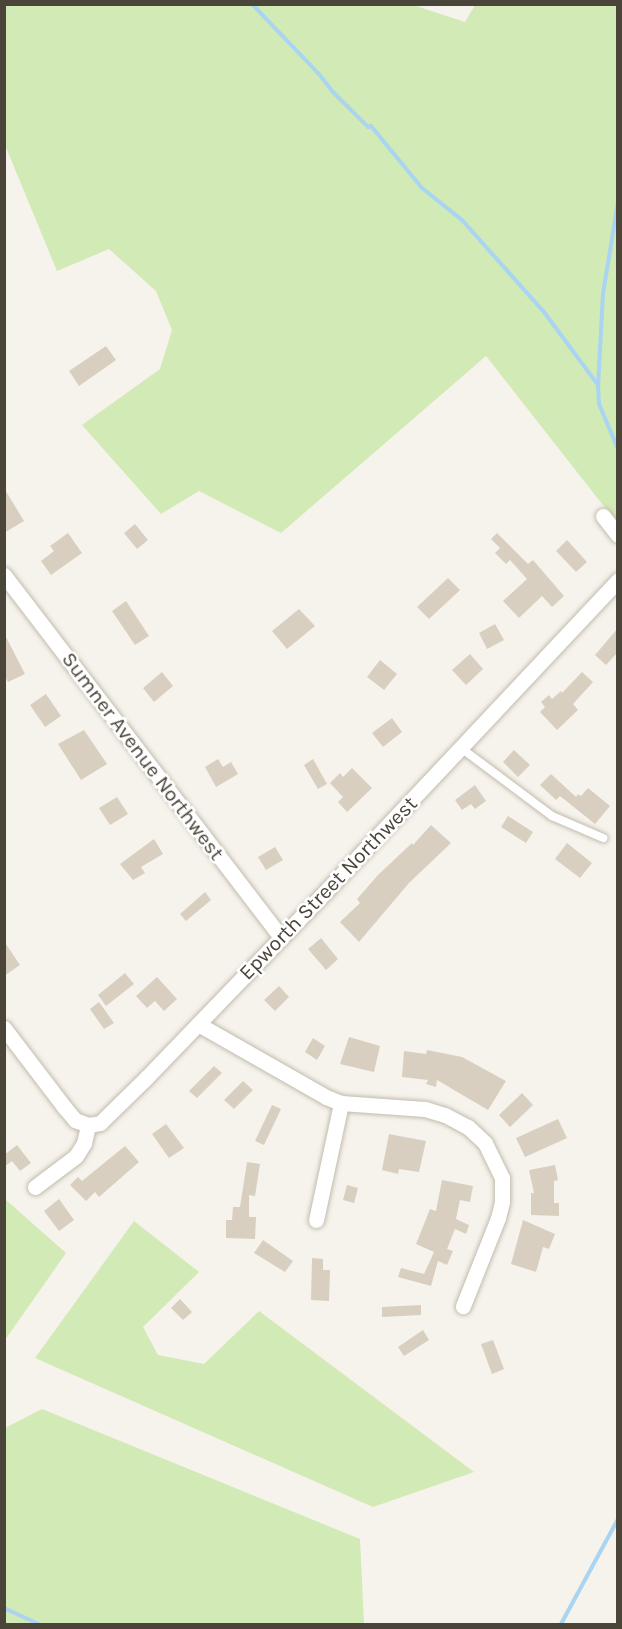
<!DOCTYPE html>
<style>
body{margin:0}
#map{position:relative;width:622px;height:1629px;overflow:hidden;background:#f6f3ec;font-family:Karla,sans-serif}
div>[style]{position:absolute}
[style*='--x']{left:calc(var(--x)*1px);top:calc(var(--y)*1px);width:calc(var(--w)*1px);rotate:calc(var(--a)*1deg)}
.green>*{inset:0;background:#d2eab5}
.stream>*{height:4px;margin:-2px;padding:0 2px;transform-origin:2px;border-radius:2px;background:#a9d4f2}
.building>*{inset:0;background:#d8cfc1}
.roads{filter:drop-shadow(0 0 2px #c2bbae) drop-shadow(0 0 2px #c2bbae)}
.service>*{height:8px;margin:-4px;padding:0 4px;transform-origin:4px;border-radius:4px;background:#fff}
.minor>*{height:15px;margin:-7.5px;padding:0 7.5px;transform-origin:7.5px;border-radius:7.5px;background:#fff}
span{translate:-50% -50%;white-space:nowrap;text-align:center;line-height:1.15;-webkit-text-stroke:5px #fff;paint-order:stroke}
.street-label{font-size:21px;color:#4b4439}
.frame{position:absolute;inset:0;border:6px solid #4b4439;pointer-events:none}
</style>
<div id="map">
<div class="green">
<i style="clip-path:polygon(410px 4px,465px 22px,475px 5px,617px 5px,617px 523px,486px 356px,281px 533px,199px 491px,161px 514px,82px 425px,160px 369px,172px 330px,156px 291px,109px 249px,57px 271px,5px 145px,4px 5px)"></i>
<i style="clip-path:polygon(5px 1199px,66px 1253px,5px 1340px)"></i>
<i style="clip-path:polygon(134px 1221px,199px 1272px,143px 1327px,158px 1355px,204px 1364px,259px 1311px,474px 1472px,373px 1507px,35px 1358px)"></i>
<i style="clip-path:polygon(42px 1409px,360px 1539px,364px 1624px,5px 1624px,5px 1428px)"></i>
</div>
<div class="stream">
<i style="--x:252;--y:4;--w:97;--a:46.3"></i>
<i style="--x:319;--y:74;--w:24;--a:52"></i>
<i style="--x:334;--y:93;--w:48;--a:45"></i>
<i style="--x:368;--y:127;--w:3;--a:-18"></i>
<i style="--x:371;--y:126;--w:80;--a:50.6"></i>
<i style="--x:422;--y:188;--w:51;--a:38.7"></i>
<i style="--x:462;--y:220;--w:123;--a:48.3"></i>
<i style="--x:544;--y:312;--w:91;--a:53.5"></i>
<i style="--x:618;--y:202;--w:93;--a:99.3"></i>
<i style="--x:603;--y:294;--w:91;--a:93.1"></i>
<i style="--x:598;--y:385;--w:19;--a:87"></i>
<i style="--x:599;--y:404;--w:49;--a:67.1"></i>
<i style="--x:4;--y:1608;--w:38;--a:25"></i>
<i style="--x:561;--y:1624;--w:119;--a:-61.5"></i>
</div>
<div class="building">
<i style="clip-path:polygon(106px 346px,116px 360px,79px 386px,69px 371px)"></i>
<i style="clip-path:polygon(4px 488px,24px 521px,4px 533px)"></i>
<i style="clip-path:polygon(135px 524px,148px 540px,137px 549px,124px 533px)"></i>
<i style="clip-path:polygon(68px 533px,82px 553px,51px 575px,41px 561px,54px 551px,50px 546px)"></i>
<i style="clip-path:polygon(497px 533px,528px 564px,533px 560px,564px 596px,552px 607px,542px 596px,519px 618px,503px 601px,527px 579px,510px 560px,506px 564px,495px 553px,500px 548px,491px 539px)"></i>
<i style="clip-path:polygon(567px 540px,587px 562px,576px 572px,556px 551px)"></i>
<i style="clip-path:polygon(448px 578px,460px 590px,429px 619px,417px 607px)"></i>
<i style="clip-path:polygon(126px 601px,149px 636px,135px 645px,112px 611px)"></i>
<i style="clip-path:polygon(299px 609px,315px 626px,287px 649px,272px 631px)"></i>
<i style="clip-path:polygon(495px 624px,504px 640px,487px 649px,479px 633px)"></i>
<i style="clip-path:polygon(618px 628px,618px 652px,606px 665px,595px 655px)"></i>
<i style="clip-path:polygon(4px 633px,25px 674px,8px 682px,4px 675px)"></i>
<i style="clip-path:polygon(470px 654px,483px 669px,466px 685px,452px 670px)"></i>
<i style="clip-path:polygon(380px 660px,397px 674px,384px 690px,367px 677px)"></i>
<i style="clip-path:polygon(162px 672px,173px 686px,154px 702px,143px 688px)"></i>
<i style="clip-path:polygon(582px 672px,593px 682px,573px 704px,578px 710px,557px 730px,540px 712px,545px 707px,541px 702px,549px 695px,552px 699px,561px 691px,562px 693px)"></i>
<i style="clip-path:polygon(46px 694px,61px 716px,45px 727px,30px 705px)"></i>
<i style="clip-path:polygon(392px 718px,402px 732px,383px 747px,372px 733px)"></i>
<i style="clip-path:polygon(84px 730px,107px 764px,81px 780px,58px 744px)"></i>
<i style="clip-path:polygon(514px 750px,530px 765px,518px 777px,503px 762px)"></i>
<i style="clip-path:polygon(218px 759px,223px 767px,231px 762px,238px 774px,216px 787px,205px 767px)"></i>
<i style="clip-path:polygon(313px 759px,327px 784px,318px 789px,304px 765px)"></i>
<i style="clip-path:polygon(352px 768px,372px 788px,347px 812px,338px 802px,343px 797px,330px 783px,340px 773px,343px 777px)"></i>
<i style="clip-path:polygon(551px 774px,576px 797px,578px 794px,581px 796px,588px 788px,610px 806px,595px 824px,560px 796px,556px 800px,540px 785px)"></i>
<i style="clip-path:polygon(475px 785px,486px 801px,475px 809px,471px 804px,462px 810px,455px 800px)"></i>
<i style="clip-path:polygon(117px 797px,128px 814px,110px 825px,99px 808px)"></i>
<i style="clip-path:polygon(508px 816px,533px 832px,526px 843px,501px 827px)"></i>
<i style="clip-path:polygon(431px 825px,451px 843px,409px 883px,359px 942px,340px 922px,360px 903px,357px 899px,378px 875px,412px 843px,413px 845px)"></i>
<i style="clip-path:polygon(154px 839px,163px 854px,141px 867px,145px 873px,133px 880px,120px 864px)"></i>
<i style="clip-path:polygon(567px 843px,592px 863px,580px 878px,555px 859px)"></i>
<i style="clip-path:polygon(275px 847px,283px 860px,266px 870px,258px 857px)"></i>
<i style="clip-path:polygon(205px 892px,211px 900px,186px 921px,180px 914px)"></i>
<i style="clip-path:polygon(321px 938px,338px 959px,326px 970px,308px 949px)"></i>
<i style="clip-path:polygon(4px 941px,20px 965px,4px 976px)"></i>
<i style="clip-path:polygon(125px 973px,134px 984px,106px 1006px,98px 995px)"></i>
<i style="clip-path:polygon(157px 977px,177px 999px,164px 1011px,155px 1001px,147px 1008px,136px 996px)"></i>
<i style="clip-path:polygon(279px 986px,289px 997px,275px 1011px,264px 1000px)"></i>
<i style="clip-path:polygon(99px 1002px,114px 1023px,104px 1029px,90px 1009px)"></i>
<i style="clip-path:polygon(349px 1037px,380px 1046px,374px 1072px,340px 1064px)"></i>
<i style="clip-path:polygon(313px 1038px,325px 1046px,317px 1060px,305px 1052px)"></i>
<i style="clip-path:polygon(427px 1050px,462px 1057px,506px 1081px,488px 1110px,437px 1080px,436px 1087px,426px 1084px,428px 1080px,402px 1077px,404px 1051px,426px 1054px)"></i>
<i style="clip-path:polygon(214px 1066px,222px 1073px,197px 1098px,189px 1091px)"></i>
<i style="clip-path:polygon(243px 1081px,253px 1090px,234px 1109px,224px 1100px)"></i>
<i style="clip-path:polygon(522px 1093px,533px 1105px,510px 1127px,499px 1115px)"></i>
<i style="clip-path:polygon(272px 1105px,281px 1109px,264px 1145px,255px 1141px)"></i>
<i style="clip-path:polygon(558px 1119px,567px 1138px,525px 1157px,516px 1138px)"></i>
<i style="clip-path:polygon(166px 1124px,184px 1148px,169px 1158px,152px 1134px)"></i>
<i style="clip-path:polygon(389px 1134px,426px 1141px,419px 1172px,399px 1169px,398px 1174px,382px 1170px)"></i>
<i style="clip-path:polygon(17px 1145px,31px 1163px,20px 1171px,12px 1161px,4px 1167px,4px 1155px)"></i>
<i style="clip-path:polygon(125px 1146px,139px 1162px,99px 1197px,95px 1192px,86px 1201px,70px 1185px,78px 1177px,82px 1181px)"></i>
<i style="clip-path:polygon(247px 1162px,260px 1164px,255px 1196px,249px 1195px,249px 1217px,256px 1217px,255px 1239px,226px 1238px,226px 1220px,232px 1220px,233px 1207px,240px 1207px)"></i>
<i style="clip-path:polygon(555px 1165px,558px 1180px,554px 1181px,554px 1203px,559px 1203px,559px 1216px,531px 1215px,531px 1193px,534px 1193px,529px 1170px)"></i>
<i style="clip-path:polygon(442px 1180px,473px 1186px,470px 1202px,460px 1200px,456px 1219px,469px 1225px,466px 1234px,455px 1229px,447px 1249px,453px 1251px,447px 1265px,438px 1261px,431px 1286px,398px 1277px,401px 1268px,424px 1274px,434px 1252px,416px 1244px,430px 1209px,436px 1211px)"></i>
<i style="clip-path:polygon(347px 1185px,358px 1188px,354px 1203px,343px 1200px)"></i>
<i style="clip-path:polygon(59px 1199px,74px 1220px,59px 1231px,44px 1211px)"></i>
<i style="clip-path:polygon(523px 1220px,555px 1234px,549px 1249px,543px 1247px,536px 1272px,511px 1264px)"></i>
<i style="clip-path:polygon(263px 1240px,293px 1261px,285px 1272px,254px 1253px)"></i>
<i style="clip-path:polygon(312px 1258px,323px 1259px,323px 1270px,330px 1270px,329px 1301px,311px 1300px)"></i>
<i style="clip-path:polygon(180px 1299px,192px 1312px,183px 1320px,171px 1308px)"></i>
<i style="clip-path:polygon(421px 1305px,421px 1315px,382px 1317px,382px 1307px)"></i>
<i style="clip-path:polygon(423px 1330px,429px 1340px,404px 1356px,398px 1347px)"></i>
<i style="clip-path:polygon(493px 1340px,504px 1369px,492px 1374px,481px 1344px)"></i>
</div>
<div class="roads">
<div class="service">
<i style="--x:461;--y:748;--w:114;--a:36.8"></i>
<i style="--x:552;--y:816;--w:56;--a:23.3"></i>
</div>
<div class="minor">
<i style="--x:603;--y:516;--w:24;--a:52"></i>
<i style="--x:4;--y:575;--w:456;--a:52.6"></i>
<i style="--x:198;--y:1024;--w:147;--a:29.7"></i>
<i style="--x:326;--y:1097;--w:16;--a:22"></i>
<i style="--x:341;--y:1103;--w:84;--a:4.1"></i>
<i style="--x:425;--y:1109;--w:21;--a:17"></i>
<i style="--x:445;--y:1115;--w:26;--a:28"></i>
<i style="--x:468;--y:1127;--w:23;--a:43"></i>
<i style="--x:485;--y:1143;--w:39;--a:64"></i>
<i style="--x:502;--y:1178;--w:24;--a:90"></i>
<i style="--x:502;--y:1202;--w:16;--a:104"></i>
<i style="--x:498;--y:1218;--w:95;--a:111.7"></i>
<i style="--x:4;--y:1028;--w:101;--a:52.7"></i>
<i style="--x:65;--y:1108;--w:16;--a:50"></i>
<i style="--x:75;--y:1120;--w:14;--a:21"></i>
<i style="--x:88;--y:1125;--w:12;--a:-9"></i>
<i style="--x:100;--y:1123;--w:66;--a:-44.4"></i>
<i style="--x:147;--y:1077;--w:258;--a:-46.1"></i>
<i style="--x:326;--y:891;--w:427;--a:-46.8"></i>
<i style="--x:35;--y:1187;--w:51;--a:-37.1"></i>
<i style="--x:76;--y:1156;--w:15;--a:-58"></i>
<i style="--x:84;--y:1143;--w:18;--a:-77"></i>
<i style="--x:316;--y:1220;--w:120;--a:-77.9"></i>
</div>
</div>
<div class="street-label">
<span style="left:143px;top:756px;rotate:53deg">Sumner Avenue Northwest</span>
<span style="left:328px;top:888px;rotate:-46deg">Epworth Street Northwest</span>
</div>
<div class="frame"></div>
</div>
